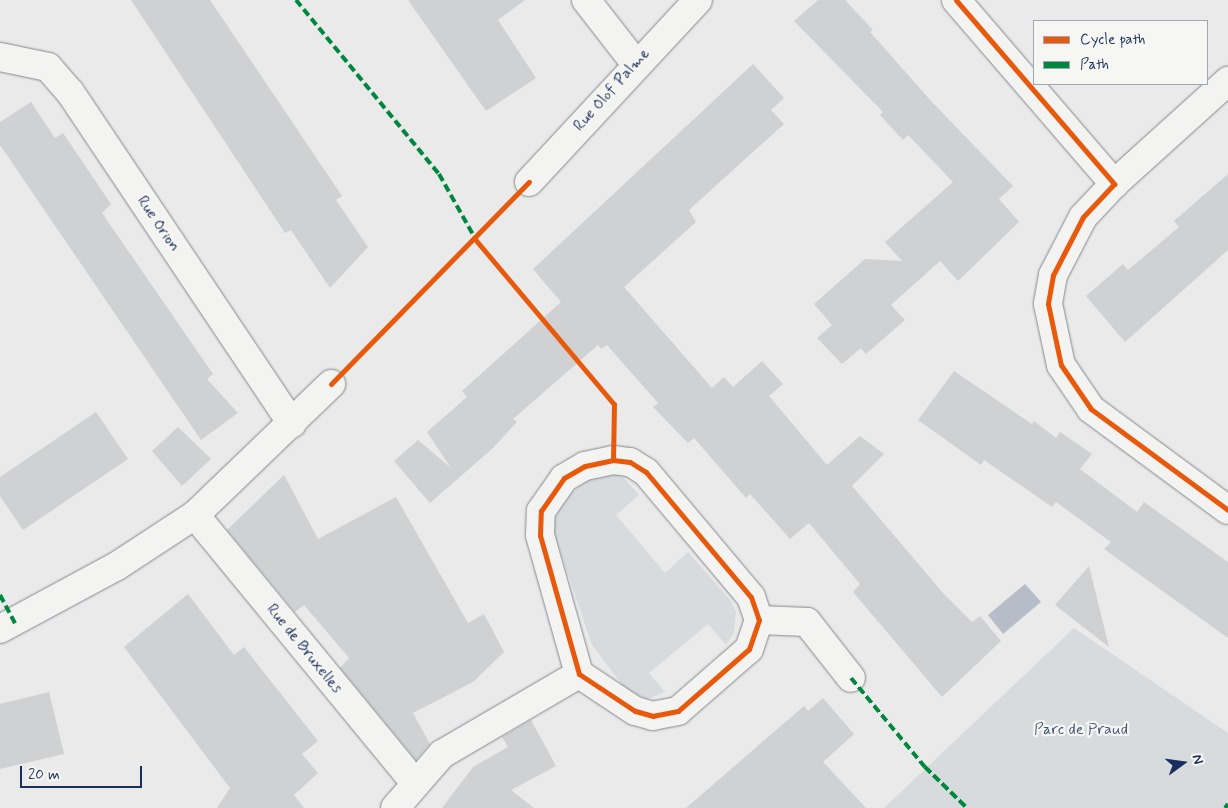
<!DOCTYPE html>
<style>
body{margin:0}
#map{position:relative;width:1228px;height:808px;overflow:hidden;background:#e9eae9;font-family:Mynerve,sans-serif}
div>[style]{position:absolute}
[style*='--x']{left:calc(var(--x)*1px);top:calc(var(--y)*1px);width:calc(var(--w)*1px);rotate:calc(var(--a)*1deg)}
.green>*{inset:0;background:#d8dbde}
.water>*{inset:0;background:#b7bdc8}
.building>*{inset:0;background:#d0d1d3}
.roads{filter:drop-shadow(0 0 1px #848890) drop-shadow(0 0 1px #848890)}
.minor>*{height:28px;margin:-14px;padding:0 14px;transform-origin:14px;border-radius:14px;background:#f3f3f2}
.quiet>*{height:4px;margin-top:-2px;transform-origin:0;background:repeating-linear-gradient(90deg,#00873e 0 8px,transparent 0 12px)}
.cycleway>*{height:5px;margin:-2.5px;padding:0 2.5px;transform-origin:2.5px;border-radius:2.5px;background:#e8590c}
span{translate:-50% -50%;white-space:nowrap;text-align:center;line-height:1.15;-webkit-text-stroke:4.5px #f6f6f2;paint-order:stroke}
.street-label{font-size:16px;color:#1b2f5e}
.park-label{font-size:16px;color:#47577c}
.legend{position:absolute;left:1033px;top:20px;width:175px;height:65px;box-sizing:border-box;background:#f6f6f2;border:1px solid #9ea6b7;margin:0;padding:6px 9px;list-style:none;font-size:15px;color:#1b2f5e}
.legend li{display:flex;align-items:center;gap:10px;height:25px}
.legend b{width:25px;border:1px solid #9ea6b7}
.north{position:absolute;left:1158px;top:738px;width:50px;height:50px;-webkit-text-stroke:4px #f6f6f2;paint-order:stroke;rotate:76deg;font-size:14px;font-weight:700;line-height:20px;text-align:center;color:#1b2f5e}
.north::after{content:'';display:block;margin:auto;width:18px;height:22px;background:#1b2f5e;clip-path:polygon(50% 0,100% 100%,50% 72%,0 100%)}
.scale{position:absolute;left:20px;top:766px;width:122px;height:22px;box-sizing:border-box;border:2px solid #1b2f5e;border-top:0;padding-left:6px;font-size:15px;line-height:18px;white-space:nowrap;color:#1b2f5e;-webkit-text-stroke:4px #f6f6f2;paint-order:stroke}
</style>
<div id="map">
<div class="green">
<i style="clip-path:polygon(621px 475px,639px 495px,616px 515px,665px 573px,688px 552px,731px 601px,736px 612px,734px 633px,726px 645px,708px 624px,649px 673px,665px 692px,648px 699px,626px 690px,592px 645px,552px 527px,563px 501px,584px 482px,596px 476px)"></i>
<i style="clip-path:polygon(1074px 628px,1228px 733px,1228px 808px,884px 808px)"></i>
</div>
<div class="water">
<i style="clip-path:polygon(1025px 584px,1041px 602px,1003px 634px,988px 615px)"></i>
</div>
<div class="building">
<i style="clip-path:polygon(131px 0,210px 0,342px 196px,336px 200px,368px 247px,330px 288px,291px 230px,285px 233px)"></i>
<i style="clip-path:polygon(408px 0,525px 0,498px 20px,536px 78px,486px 111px)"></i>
<i style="clip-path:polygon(818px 0,845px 0,873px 30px,870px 32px,932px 102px,1013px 186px,999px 199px,1019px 222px,958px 281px,940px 261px,891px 305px,905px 320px,866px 354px,861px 348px,842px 364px,817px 338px,832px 325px,814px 304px,865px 259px,902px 261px,885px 242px,953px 182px,908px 135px,903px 140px,880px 115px,883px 112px,794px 21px)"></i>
<i style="clip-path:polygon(753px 64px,784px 98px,771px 110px,784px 124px,689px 210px,696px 222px,624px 287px,712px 388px,724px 377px,733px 387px,762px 361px,783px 384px,769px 396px,827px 465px,860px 436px,884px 454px,852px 486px,943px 593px,972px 622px,980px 616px,1001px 641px,942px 697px,853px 592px,860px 584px,809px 523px,790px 539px,750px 494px,746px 498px,694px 438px,688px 443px,653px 407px,658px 403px,607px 345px,601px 349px,598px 345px,513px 419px,517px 422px,493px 448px,430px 503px,394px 461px,418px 440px,451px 468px,427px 432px,467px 397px,462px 391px,561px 302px,533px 269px)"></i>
<i style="clip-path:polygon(31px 102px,55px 138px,63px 133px,111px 204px,102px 213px,213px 374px,207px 379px,238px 413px,201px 440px,0 145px,0 122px)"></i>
<i style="clip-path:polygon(1228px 174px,1228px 250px,1125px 342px,1086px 296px,1123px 264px,1128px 270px,1179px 227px,1174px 221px)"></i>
<i style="clip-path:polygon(954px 371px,1032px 424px,1034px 421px,1056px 438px,1060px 432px,1092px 454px,1080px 469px,1137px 512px,1144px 502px,1228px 562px,1228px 638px,1104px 549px,1111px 542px,1056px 502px,1052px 507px,984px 460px,981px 465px,918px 420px)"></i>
<i style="clip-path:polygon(96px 412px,128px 459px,23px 530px,0 496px,0 477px)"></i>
<i style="clip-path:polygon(178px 427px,211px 459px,182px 486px,152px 451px)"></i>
<i style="clip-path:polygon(284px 475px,318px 539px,396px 497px,468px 623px,484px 614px,504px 652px,473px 682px,413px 713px,430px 744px,416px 760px,340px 668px,349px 658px,304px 605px,295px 612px,227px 530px)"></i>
<i style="clip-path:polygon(1089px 566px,1109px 647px,1055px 605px)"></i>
<i style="clip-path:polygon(188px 594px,234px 655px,244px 647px,318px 741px,302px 754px,318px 773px,294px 795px,304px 808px,217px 808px,230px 788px,124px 647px)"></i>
<i style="clip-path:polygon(49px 692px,64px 754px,0 769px,0 704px)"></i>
<i style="clip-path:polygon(823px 698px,854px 734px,823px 762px,866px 808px,686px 808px,804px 706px,808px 711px)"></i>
<i style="clip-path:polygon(531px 720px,556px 766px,511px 790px,534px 808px,442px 808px,473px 767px,508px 747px,502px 737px)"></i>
</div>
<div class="roads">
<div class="minor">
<i style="--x:586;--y:0;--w:80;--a:52.1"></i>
<i style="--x:956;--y:0;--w:243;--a:49.3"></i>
<i style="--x:1114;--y:184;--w:45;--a:133.2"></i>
<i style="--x:1083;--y:217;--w:65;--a:117.3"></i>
<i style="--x:1053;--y:275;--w:29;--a:100"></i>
<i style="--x:1048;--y:304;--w:62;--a:78"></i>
<i style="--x:1061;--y:365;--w:53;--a:55.7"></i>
<i style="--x:1091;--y:409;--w:170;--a:36.4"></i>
<i style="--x:0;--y:57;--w:49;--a:11.8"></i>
<i style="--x:48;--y:67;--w:33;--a:49"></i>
<i style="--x:70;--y:92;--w:399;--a:56.2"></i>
<i style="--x:529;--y:182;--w:248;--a:-47.1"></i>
<i style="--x:1114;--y:184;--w:154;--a:-42.1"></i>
<i style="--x:613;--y:460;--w:17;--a:7"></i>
<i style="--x:630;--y:462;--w:19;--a:32"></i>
<i style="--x:646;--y:472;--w:163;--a:50"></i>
<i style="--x:751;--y:597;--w:24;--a:71"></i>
<i style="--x:759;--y:620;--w:31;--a:109"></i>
<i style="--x:749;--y:649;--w:94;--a:138.9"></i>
<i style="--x:678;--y:711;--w:25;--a:169"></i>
<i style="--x:653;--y:716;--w:19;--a:-164"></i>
<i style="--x:635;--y:711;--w:67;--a:-146.5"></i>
<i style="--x:579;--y:674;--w:144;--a:-105.7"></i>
<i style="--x:540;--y:535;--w:24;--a:-88"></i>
<i style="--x:541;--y:511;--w:40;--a:-55.1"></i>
<i style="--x:564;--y:478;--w:24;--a:-30"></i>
<i style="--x:585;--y:466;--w:29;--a:-12"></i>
<i style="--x:195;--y:515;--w:345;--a:50.6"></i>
<i style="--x:759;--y:620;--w:48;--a:2.4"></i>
<i style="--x:807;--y:622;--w:71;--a:51.8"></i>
<i style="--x:0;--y:629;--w:133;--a:-28.3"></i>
<i style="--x:117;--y:566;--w:93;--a:-33.2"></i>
<i style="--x:195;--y:515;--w:189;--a:-43.9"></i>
<i style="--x:395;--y:808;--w:72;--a:-49"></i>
<i style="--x:442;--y:754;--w:159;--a:-30.3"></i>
</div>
</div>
<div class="quiet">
<i style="--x:296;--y:0;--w:225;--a:50.6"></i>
<i style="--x:439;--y:174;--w:76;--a:60.7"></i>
<i style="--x:0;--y:595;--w:32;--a:62"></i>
<i style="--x:851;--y:678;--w:116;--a:50.3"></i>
<i style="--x:925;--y:767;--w:59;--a:44.3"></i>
<i style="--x:1225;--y:808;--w:5;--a:-53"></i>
</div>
<div class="cycleway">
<i style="--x:956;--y:0;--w:243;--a:49.3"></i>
<i style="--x:1114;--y:184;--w:45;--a:133.2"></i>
<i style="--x:1083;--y:217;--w:65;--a:117.3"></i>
<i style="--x:1053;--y:275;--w:29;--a:100"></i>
<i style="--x:1048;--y:304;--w:62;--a:78"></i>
<i style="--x:1061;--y:365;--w:53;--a:55.7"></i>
<i style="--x:1091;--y:409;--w:170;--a:36.4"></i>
<i style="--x:474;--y:238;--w:217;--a:49.9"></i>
<i style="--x:614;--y:404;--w:56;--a:91"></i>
<i style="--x:331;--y:384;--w:283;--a:-45.6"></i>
<i style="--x:613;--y:460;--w:17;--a:7"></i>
<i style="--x:630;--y:462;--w:19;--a:32"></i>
<i style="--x:646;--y:472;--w:163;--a:50"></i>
<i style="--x:751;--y:597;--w:24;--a:71"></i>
<i style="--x:759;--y:620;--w:31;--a:109"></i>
<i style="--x:749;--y:649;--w:94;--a:138.9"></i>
<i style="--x:678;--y:711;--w:25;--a:169"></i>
<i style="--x:653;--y:716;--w:19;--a:-164"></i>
<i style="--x:635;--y:711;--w:67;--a:-146.5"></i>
<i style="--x:579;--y:674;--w:144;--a:-105.7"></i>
<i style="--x:540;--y:535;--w:24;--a:-88"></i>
<i style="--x:541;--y:511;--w:40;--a:-55.1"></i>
<i style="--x:564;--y:478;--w:24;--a:-30"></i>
<i style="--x:585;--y:466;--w:29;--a:-12"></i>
</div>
<div class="street-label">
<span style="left:612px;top:90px;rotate:-48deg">Rue Olof Palme</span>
<span style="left:158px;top:224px;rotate:56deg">Rue Orion</span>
<span style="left:304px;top:649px;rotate:51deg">Rue de Bruxelles</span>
</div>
<div class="park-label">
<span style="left:1081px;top:730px">Parc de Praud</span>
</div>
<ul class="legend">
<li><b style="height:6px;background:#e8590c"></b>Cycle path</li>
<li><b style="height:6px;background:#00873e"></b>Path</li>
</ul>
<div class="north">N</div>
<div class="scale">20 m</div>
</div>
